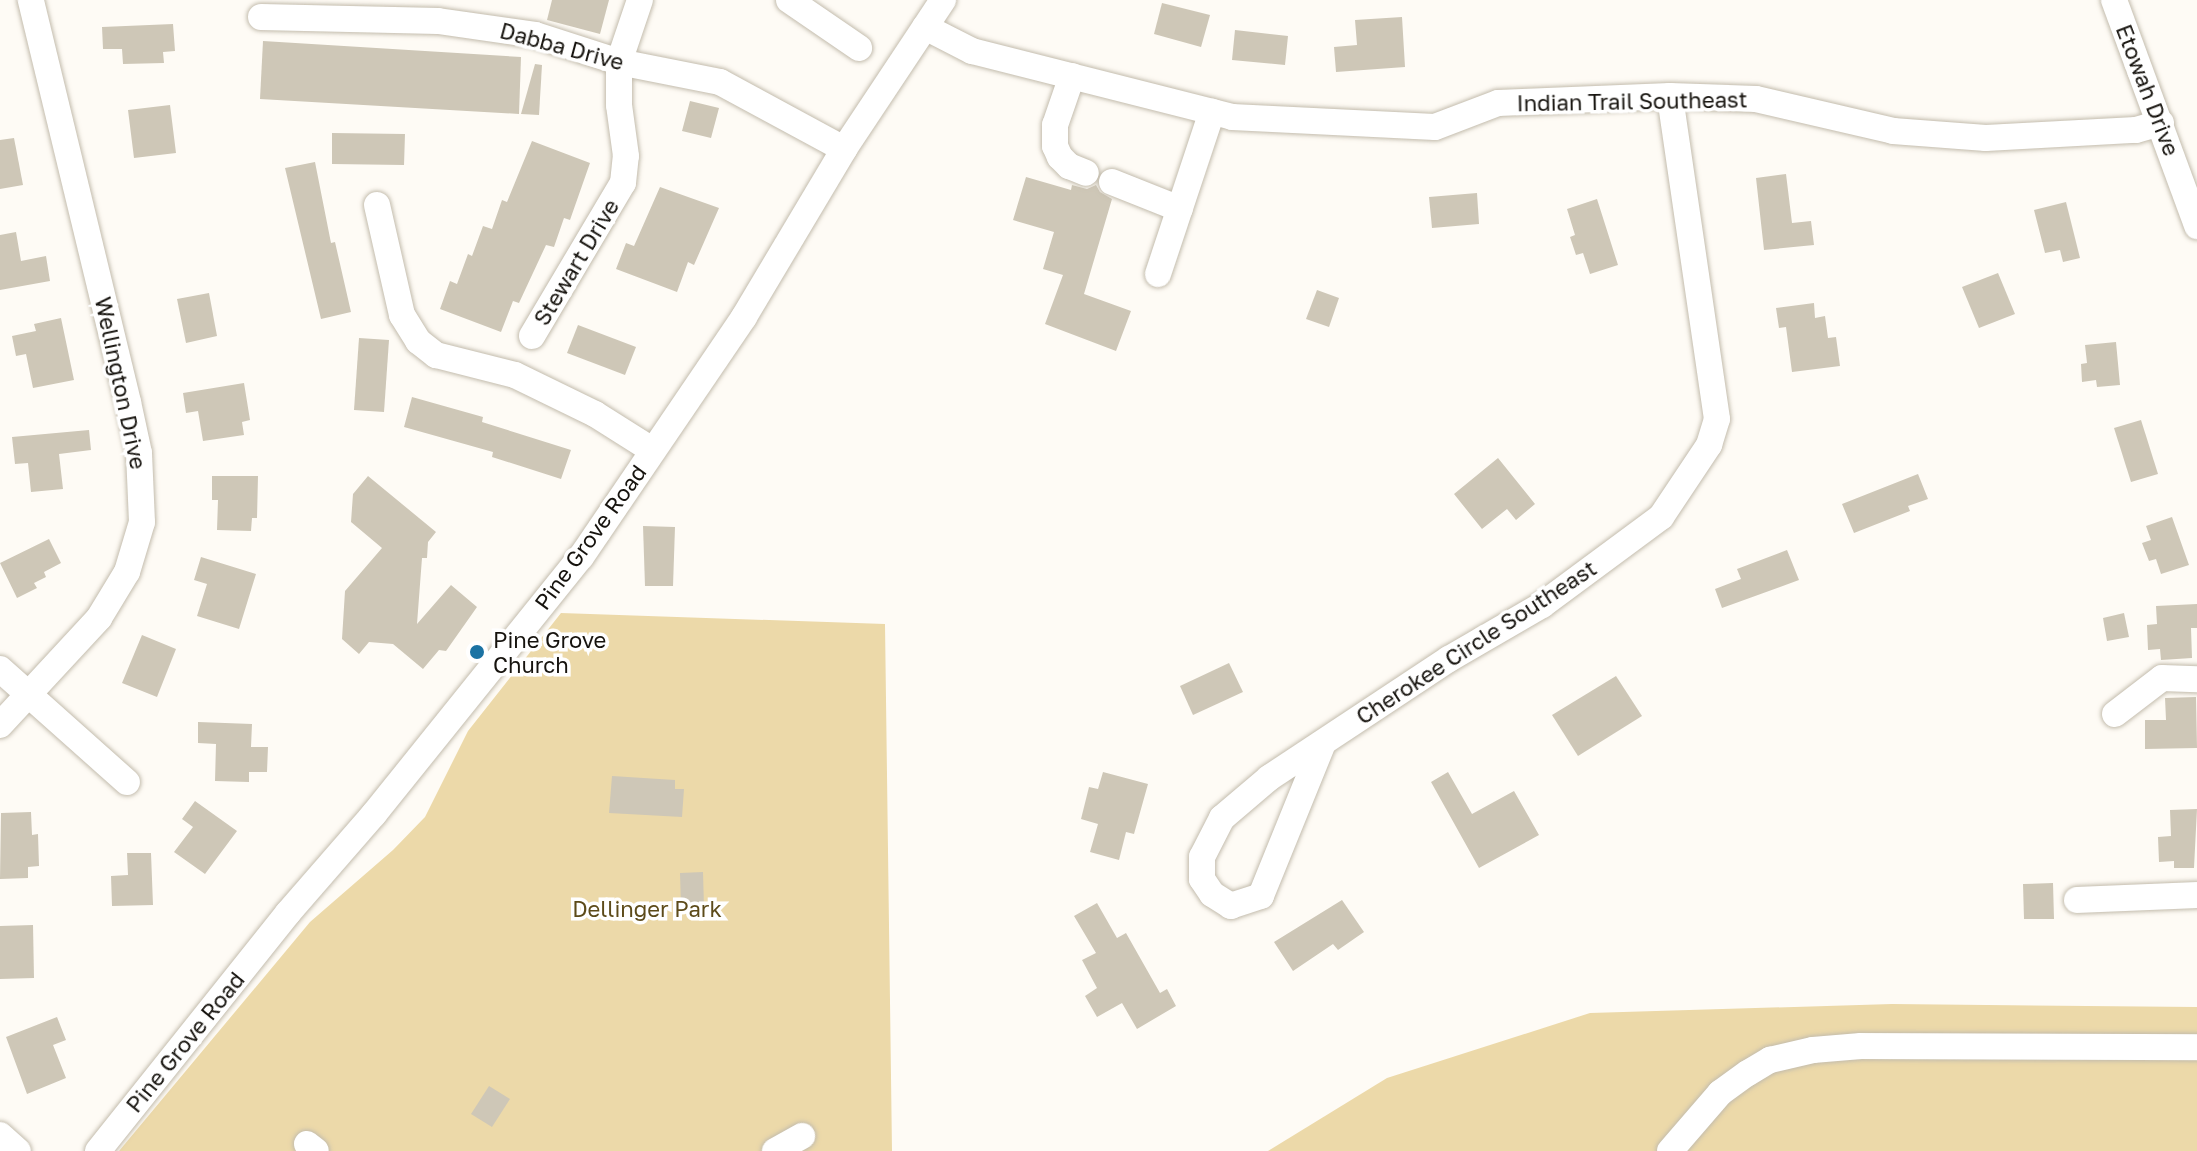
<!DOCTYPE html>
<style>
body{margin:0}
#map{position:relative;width:2197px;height:1151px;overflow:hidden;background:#fefbf5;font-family:"Golos Text",sans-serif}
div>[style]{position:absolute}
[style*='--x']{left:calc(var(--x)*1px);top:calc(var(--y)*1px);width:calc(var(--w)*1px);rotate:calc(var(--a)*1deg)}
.green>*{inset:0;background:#ecd9a9}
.building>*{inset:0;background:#cec7b7}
.roads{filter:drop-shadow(0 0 2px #c3bcad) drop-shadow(0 0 2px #c3bcad)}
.minor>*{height:26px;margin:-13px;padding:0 13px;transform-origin:13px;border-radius:13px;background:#fff}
.dots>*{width:22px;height:22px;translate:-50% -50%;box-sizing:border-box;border:4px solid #fff;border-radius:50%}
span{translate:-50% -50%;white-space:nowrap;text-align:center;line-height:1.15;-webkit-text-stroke:7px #fff;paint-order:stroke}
.street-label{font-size:22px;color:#16130e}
.poi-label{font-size:22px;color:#16130e}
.left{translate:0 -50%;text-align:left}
.park-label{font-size:22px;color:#5d4b1a}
</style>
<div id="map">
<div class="green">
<i style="clip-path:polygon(561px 613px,885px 624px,892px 1151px,119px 1151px,310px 922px,393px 850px,425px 817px,468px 731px)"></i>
<i style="clip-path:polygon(1892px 1004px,2197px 1007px,2197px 1151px,1268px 1151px,1387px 1078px,1590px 1013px)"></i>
</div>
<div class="building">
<i style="clip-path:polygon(552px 0,609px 0,600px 34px,547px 20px)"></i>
<i style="clip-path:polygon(1162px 3px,1210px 15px,1201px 47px,1154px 34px)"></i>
<i style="clip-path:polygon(1402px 17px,1405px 67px,1336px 72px,1334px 47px,1357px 45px,1355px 20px)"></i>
<i style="clip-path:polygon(173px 24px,175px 51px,163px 52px,164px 63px,123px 64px,122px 49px,103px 49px,102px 27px)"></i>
<i style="clip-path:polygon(1235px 30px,1288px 36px,1285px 65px,1232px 60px)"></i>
<i style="clip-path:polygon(263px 41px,521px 57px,519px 114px,260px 99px)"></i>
<i style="clip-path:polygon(535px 64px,542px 65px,539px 115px,521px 114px)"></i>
<i style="clip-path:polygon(690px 101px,719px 108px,711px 138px,682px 131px)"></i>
<i style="clip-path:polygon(170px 105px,176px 153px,134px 158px,128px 110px)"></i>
<i style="clip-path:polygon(332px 133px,405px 134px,404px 165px,332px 164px)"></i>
<i style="clip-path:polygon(14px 138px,23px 185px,0 189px,0 140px)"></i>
<i style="clip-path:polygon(532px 141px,590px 163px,570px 220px,564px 218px,554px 247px,546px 245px,519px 303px,513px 301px,501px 332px,440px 309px,450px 281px,457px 284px,468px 254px,472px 256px,483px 226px,492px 229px,502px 200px,507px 202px)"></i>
<i style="clip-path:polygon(315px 162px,331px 243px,335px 242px,351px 312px,321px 319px,285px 168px)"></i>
<i style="clip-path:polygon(1786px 174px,1792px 223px,1811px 221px,1814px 245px,1764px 250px,1756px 178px)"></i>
<i style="clip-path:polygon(1026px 177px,1071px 190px,1072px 185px,1087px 189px,1096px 185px,1100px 192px,1112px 199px,1084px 294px,1131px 311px,1116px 351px,1045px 324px,1063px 275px,1043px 269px,1054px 232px,1013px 220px)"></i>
<i style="clip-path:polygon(660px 187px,719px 208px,694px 265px,688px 262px,677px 292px,616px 269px,626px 243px,634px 246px)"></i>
<i style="clip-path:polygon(1477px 193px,1479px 224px,1432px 228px,1429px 197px)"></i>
<i style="clip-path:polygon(1597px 199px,1618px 265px,1590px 274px,1583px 253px,1576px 255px,1570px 237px,1575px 235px,1567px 209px)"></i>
<i style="clip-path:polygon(2066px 202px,2080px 258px,2063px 262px,2060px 250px,2045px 253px,2034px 210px)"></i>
<i style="clip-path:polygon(16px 232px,21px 261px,46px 256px,50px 281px,0 290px,0 235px)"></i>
<i style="clip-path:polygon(1998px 273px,2015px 314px,1979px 328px,1962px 287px)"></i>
<i style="clip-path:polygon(1317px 290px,1339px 298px,1329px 327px,1306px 319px)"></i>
<i style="clip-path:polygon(209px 293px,217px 336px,186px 343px,177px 299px)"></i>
<i style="clip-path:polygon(1814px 303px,1815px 318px,1825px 316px,1828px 338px,1836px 337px,1840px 366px,1792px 372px,1786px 327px,1779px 328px,1776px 308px)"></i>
<i style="clip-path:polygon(61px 318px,74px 380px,33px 388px,26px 354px,16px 356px,12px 336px,36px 331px,34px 324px)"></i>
<i style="clip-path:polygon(578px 325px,636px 347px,625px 375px,567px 353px)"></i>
<i style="clip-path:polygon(359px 338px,389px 340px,384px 412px,354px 410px)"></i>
<i style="clip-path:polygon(2116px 342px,2120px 385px,2097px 387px,2096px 380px,2082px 382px,2081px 364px,2087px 363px,2085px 345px)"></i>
<i style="clip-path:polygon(244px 383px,250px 420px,242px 422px,244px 435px,203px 441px,198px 411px,186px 413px,183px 393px)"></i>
<i style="clip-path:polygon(412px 397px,483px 417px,482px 422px,571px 450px,561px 479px,492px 457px,493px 452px,404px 427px)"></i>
<i style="clip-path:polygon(2141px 420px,2158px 474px,2131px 482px,2114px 428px)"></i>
<i style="clip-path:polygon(89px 430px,91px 450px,59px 454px,63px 489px,31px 492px,28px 463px,15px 464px,12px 437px)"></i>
<i style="clip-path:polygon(1498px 458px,1535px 504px,1516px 520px,1507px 509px,1482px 529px,1454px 494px)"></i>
<i style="clip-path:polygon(1918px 474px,1928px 499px,1908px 506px,1910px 511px,1854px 533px,1842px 504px)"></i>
<i style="clip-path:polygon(212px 476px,258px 476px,257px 518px,252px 518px,251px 531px,217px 530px,218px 500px,212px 500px)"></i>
<i style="clip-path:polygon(368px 476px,436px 532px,428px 542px,427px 558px,422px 558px,417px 624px,451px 585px,477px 607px,446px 651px,439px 650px,423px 669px,393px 644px,369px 642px,359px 654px,342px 639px,345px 591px,382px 548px,351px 522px,353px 494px)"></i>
<i style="clip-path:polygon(2172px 517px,2189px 565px,2161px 574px,2156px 559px,2149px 561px,2142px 543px,2151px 540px,2146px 526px)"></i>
<i style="clip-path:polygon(643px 526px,675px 527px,673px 586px,645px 586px)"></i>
<i style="clip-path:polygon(49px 539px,61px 563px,44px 572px,46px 577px,34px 583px,37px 588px,17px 598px,0 563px)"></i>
<i style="clip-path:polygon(1787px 550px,1799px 580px,1722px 608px,1715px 589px,1741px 579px,1737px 569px)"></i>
<i style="clip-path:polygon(201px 557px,256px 574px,239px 629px,197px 616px,207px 584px,194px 580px)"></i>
<i style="clip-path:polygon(2197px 604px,2197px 628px,2191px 628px,2192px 658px,2161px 660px,2160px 649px,2148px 650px,2147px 625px,2157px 624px,2156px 606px)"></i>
<i style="clip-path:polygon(2124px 613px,2129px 637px,2107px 641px,2103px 618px)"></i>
<i style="clip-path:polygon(142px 635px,176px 649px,157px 697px,122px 683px)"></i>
<i style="clip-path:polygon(1229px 663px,1243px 692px,1193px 715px,1180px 686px)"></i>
<i style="clip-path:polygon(1616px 676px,1642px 716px,1578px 756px,1552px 715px)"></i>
<i style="clip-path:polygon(2196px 697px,2197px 748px,2145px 749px,2145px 720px,2166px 720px,2165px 698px)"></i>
<i style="clip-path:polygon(198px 722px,252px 724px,251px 747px,268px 747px,267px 772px,249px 772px,249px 782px,215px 781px,216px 744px,198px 743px)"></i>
<i style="clip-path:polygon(1103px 772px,1148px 784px,1134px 834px,1126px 832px,1119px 860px,1090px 852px,1098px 824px,1081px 819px,1089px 787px,1098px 789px)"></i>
<i style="clip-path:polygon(1448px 772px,1472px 814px,1514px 791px,1539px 835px,1479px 868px,1431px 782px)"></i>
<i style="clip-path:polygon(612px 776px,675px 780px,675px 789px,684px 789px,682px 817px,609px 813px)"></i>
<i style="clip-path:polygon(195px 801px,237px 831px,205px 874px,174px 852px,193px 827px,182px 819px)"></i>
<i style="clip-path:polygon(2197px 809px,2194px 868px,2174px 868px,2174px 861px,2159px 862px,2158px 837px,2171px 836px,2170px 810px)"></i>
<i style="clip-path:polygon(31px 812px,32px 835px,38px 834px,39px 866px,28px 867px,28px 878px,0 879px,1px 813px)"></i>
<i style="clip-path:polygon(127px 853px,151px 853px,153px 905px,112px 906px,111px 876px,128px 875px)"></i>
<i style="clip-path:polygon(703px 872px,704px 907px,681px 907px,680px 873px)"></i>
<i style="clip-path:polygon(2053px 883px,2054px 919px,2024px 919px,2023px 884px)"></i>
<i style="clip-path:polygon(1342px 900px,1364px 932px,1338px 950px,1333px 944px,1293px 971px,1274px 942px)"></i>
<i style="clip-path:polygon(1097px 903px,1117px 938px,1126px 933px,1160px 993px,1167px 989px,1176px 1006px,1137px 1029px,1122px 1003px,1097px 1017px,1085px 996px,1097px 988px,1082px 960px,1096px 953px,1074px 916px)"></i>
<i style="clip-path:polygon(33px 925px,34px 978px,0 979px,0 926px)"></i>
<i style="clip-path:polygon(57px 1017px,66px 1040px,53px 1045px,66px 1078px,27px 1094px,6px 1037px)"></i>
<i style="clip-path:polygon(489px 1086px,510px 1099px,492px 1127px,471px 1114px)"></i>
</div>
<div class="roads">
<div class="minor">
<i style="--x:789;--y:0;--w:85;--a:34.4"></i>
<i style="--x:2114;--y:0;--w:241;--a:69.8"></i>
<i style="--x:261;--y:17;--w:177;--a:1.3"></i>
<i style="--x:438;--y:21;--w:98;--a:8.2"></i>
<i style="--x:535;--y:35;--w:88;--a:17.8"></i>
<i style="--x:619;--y:62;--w:103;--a:11.2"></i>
<i style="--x:720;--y:82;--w:141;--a:28.4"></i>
<i style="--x:925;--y:27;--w:53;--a:27.1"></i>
<i style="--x:972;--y:51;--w:268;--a:14.2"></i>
<i style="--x:1232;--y:117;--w:203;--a:2.8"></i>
<i style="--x:1435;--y:127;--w:67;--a:-20.9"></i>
<i style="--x:1498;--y:103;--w:172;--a:-2.3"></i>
<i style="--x:1670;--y:96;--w:86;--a:2"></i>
<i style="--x:1756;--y:99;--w:141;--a:13.1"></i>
<i style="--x:1893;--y:131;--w:93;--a:4.3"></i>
<i style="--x:1986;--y:138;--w:150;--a:-3.1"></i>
<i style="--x:2136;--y:130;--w:26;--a:-16"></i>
<i style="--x:1072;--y:76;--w:52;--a:109.1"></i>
<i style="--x:1055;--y:125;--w:21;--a:90"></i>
<i style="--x:1055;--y:146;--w:12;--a:66"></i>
<i style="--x:1060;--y:157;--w:13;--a:45"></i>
<i style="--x:1069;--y:166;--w:18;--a:22"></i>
<i style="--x:1112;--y:182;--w:73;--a:21.7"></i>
<i style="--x:377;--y:205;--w:113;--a:77.2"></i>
<i style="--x:402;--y:315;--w:31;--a:58"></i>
<i style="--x:418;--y:341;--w:23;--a:38"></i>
<i style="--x:436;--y:355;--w:81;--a:14.2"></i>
<i style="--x:515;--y:375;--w:89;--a:26"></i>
<i style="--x:595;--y:414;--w:67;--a:32.3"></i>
<i style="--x:1158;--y:274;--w:171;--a:-71.6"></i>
<i style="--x:532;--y:336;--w:178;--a:-59.3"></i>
<i style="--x:623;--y:183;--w:27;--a:-84"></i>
<i style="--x:626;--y:156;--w:51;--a:-97.8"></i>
<i style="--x:619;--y:105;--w:43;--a:-90"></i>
<i style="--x:619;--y:62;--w:65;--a:-71.3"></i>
<i style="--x:0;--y:669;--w:170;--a:41.7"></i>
<i style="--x:2115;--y:714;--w:59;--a:-37.5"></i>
<i style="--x:2162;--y:678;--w:35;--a:2"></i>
<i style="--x:0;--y:725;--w:146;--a:-47.2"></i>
<i style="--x:99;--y:618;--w:54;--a:-58.7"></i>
<i style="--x:127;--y:572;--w:52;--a:-73.3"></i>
<i style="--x:142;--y:522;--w:69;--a:-92.5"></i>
<i style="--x:139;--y:453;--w:52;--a:-102.2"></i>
<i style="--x:128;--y:402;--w:414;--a:-103.6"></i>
<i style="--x:1323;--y:743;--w:165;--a:112.1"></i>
<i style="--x:1261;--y:896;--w:32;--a:162"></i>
<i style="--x:1231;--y:906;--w:22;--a:-148"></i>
<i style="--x:1212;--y:894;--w:18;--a:-124"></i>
<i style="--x:1202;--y:879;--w:22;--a:-90"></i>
<i style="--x:1202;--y:857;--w:44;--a:-62.9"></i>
<i style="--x:1222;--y:818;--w:62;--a:-40.4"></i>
<i style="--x:1269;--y:778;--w:216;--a:-33.5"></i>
<i style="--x:1449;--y:659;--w:108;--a:-30.1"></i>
<i style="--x:1542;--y:605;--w:148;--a:-36.5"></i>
<i style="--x:1661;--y:517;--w:87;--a:-56.3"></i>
<i style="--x:1709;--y:445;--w:27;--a:-73"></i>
<i style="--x:1717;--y:419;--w:326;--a:-98.3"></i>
<i style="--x:2077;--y:900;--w:120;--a:-2.4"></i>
<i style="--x:0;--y:1135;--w:24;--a:42"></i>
<i style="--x:307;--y:1144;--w:11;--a:38"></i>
<i style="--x:98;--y:1151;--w:305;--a:-51.4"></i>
<i style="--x:288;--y:913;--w:131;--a:-49"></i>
<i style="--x:374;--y:814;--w:330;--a:-51.2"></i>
<i style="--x:581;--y:557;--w:290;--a:-55.8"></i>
<i style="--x:744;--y:317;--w:196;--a:-59.2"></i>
<i style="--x:844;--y:149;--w:179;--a:-56.4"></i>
<i style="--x:775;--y:1151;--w:31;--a:-29"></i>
<i style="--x:1670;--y:1151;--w:77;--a:-49.2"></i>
<i style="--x:1720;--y:1093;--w:34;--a:-36"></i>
<i style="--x:1748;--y:1073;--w:26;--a:-31"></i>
<i style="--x:1770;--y:1060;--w:44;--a:-13.1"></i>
<i style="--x:1813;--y:1050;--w:48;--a:-4.8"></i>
<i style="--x:1861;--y:1046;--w:336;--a:0.2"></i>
</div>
</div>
<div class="dots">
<i style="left:477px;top:652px;background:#1c73a3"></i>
</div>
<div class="street-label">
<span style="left:562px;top:46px;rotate:15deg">Dabba Drive</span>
<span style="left:2148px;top:90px;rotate:69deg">Etowah Drive</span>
<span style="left:1632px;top:101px;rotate:-1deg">Indian Trail Southeast</span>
<span style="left:576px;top:262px;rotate:-59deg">Stewart Drive</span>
<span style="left:121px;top:383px;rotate:78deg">Wellington Drive</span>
<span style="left:590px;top:537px;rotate:-54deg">Pine Grove Road</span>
<span style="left:1476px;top:642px;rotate:-33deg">Cherokee Circle Southeast</span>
<span style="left:185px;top:1042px;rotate:-51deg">Pine Grove Road</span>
</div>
<div class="poi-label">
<span class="left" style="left:493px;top:652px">Pine Grove<br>Church</span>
</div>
<div class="park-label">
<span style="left:647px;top:909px">Dellinger Park</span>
</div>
</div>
